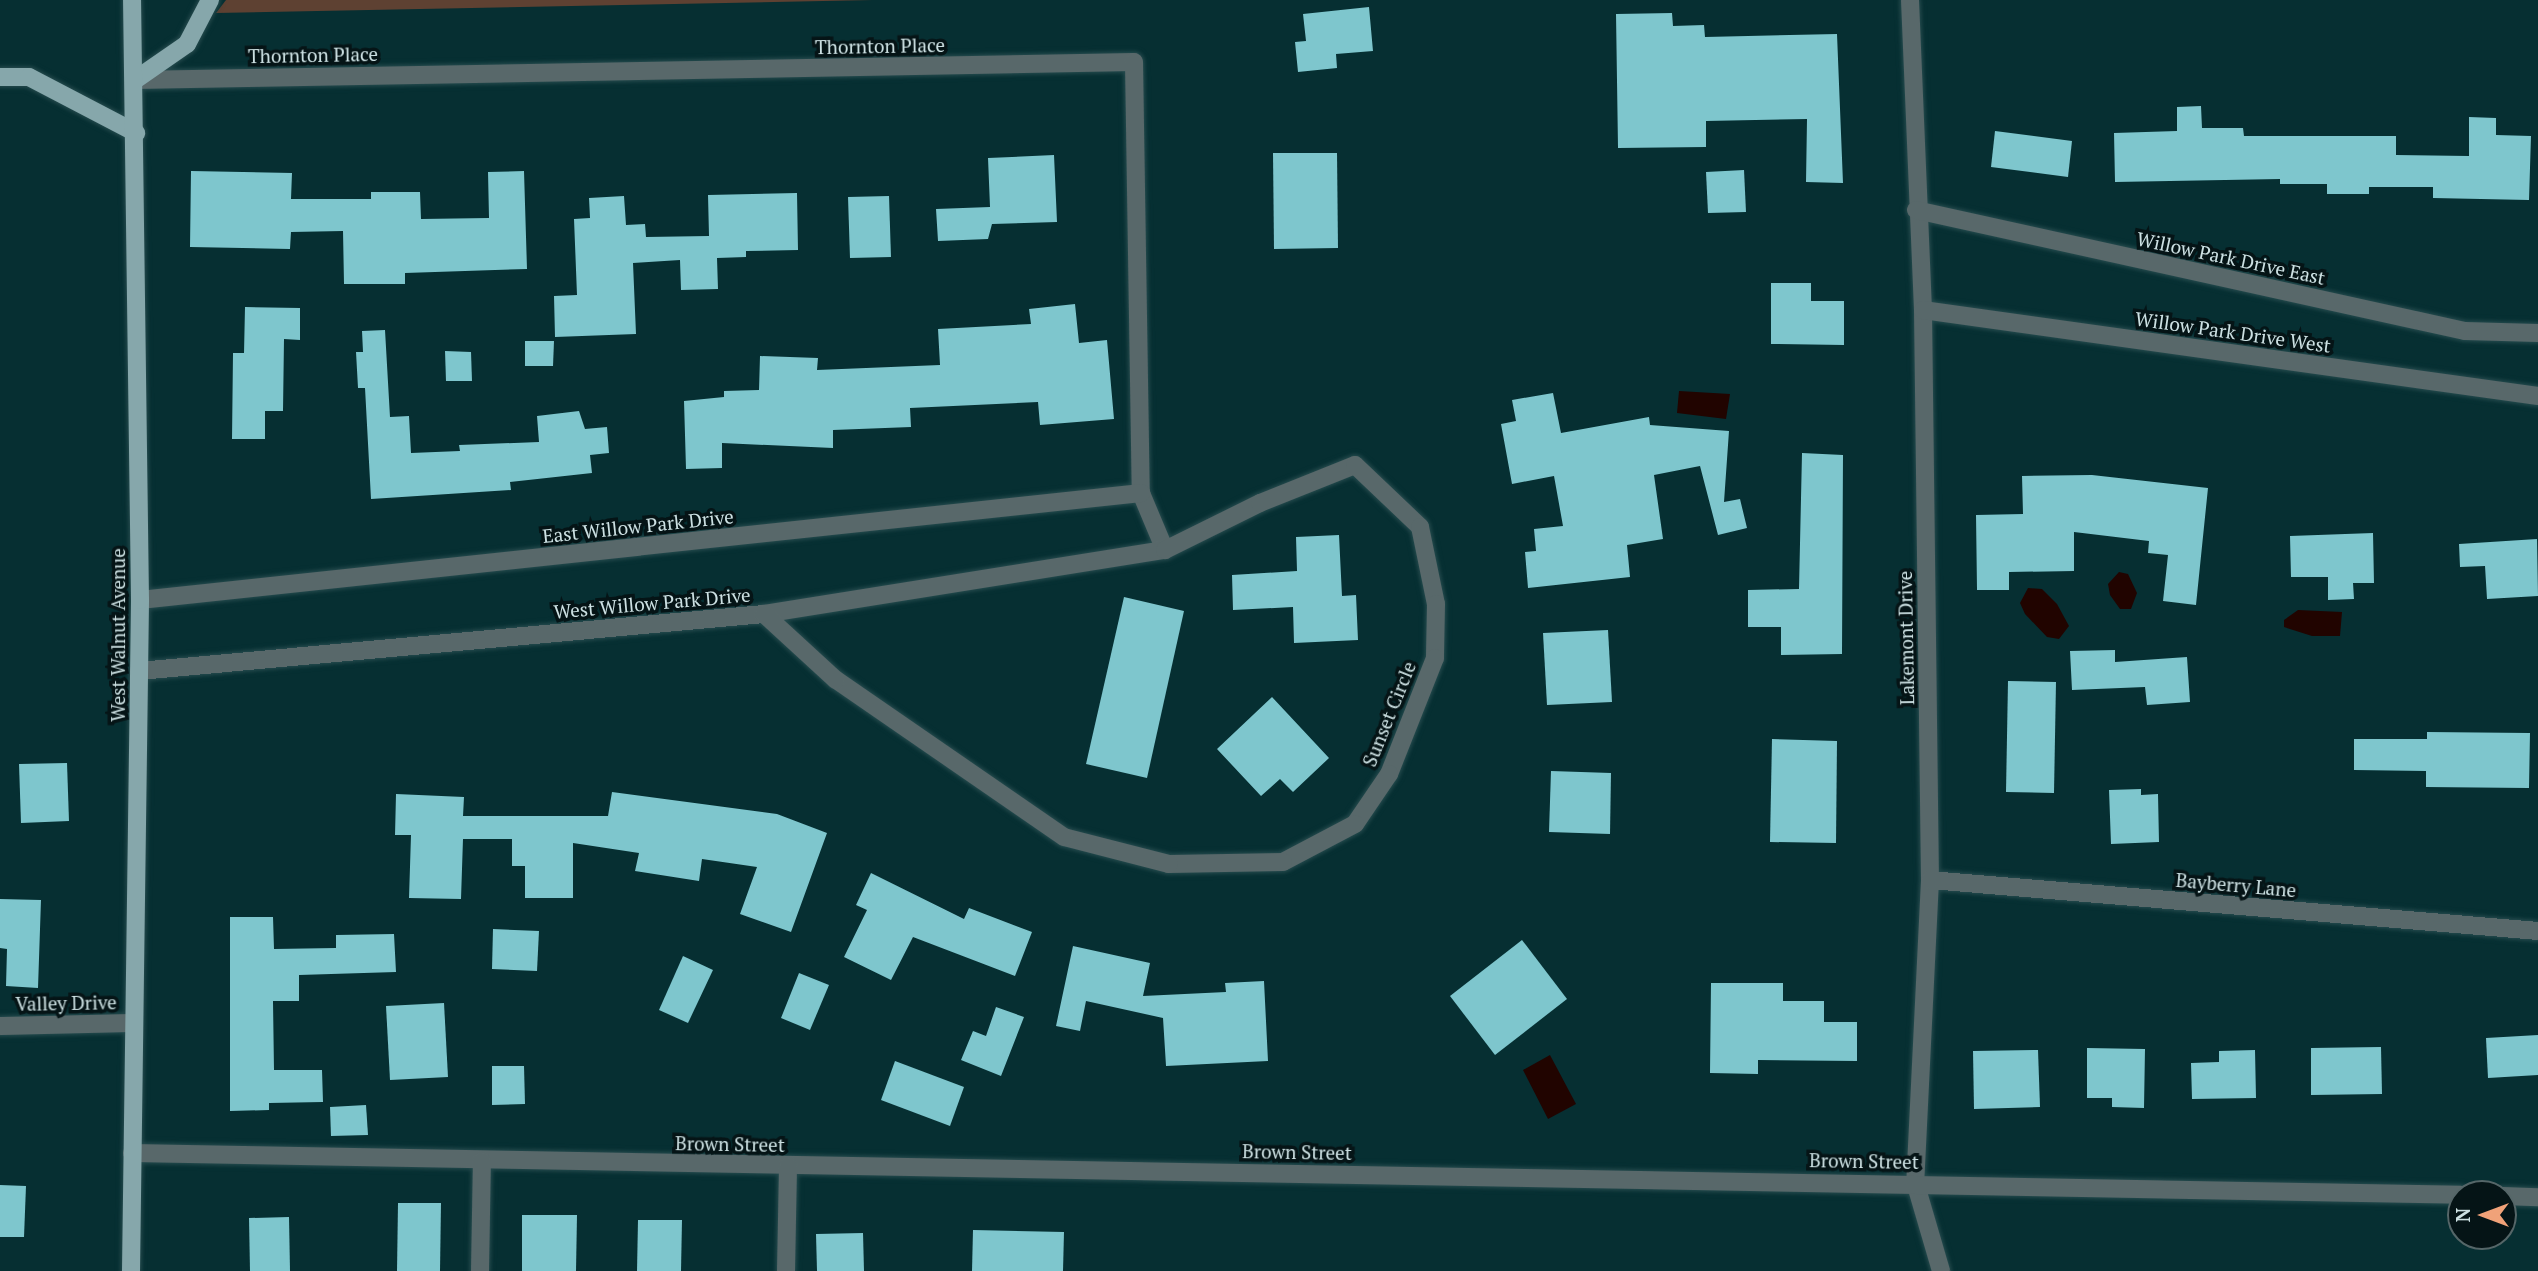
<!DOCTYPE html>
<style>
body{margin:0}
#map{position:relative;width:2538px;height:1271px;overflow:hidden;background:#062f32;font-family:"PT Serif",serif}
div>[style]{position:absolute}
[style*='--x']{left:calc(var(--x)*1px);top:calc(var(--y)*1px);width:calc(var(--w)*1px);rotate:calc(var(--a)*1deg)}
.green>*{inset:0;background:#5e4132}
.water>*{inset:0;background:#210400}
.building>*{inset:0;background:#7ec6cd}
.roads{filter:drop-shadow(0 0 2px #264b4e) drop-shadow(0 0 2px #264b4e)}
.minor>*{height:18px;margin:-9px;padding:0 9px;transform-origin:9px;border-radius:9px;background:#58686a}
.major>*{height:18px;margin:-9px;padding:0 9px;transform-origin:9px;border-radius:9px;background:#86a7ab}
span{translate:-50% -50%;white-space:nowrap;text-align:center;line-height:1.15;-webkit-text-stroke:7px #051416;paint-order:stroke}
.street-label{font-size:19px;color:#cde1e3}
.north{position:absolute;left:2447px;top:1180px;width:70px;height:70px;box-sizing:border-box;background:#051416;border:2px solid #556668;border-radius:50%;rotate:270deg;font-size:19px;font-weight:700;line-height:28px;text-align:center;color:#cde1e3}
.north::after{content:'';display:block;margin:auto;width:24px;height:32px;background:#f0a279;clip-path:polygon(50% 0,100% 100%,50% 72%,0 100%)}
</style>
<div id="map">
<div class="green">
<i style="clip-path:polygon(226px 0,873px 0,216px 13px)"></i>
</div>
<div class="water">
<i style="clip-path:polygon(1679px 391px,1730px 394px,1726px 419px,1677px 413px)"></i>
<i style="clip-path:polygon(2119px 572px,2128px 574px,2137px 593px,2131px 609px,2120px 609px,2110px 595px,2108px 584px)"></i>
<i style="clip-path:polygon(2028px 588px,2042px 589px,2057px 604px,2069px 626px,2059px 639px,2047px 637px,2025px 614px,2020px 603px)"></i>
<i style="clip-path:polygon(2298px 610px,2342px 612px,2340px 636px,2312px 636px,2284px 627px,2284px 620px)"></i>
<i style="clip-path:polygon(1550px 1055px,1576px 1104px,1548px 1119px,1523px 1070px)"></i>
</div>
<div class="building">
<i style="clip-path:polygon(1369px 7px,1373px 51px,1336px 54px,1337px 68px,1298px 72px,1295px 42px,1306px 41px,1303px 14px)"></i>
<i style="clip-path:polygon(1672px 13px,1673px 26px,1704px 25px,1705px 37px,1837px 34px,1843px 183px,1806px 182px,1807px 119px,1706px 121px,1706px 147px,1618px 148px,1616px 14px)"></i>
<i style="clip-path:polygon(2201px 106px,2202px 128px,2243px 128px,2244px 136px,2396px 136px,2396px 155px,2469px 156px,2469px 117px,2496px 118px,2496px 135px,2531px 136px,2529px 200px,2433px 198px,2433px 187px,2369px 187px,2369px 194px,2327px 194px,2327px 184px,2280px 184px,2280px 179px,2115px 182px,2114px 133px,2177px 131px,2177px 107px)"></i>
<i style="clip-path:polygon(1995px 131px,2072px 141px,2068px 177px,1991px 167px)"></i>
<i style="clip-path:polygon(1273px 153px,1337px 153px,1338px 248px,1274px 249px)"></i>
<i style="clip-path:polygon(1054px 155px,1057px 222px,992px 224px,988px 239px,938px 241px,936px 209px,990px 207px,988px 158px)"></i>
<i style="clip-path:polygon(1744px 170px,1746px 212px,1708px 213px,1706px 172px)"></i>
<i style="clip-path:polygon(191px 171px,292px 173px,291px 199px,371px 199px,371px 192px,420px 192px,421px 219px,489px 218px,488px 172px,524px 171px,527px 269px,405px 273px,405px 284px,344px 284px,343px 231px,291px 232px,290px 249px,190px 247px)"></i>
<i style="clip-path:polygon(797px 193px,798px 250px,746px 251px,746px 257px,717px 258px,718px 289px,681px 290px,680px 260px,633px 263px,636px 334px,555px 337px,554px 296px,577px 295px,574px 219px,590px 218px,589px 198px,624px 196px,626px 225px,645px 224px,646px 237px,709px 236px,708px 195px)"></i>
<i style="clip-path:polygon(889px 196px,891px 257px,850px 258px,848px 197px)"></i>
<i style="clip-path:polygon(1771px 283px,1811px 283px,1811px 301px,1844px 301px,1844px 345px,1771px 344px)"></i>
<i style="clip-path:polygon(1075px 304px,1079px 343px,1107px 340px,1114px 419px,1040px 425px,1038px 402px,910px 408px,911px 427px,833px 430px,833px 448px,722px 443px,722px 468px,686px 469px,684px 401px,724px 397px,724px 391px,759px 390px,760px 356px,818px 358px,817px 370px,940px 365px,938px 329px,1031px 324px,1029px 309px)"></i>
<i style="clip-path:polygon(245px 307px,300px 308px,300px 340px,284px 339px,283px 411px,265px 411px,265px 439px,232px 439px,233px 353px,244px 353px)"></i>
<i style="clip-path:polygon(385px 330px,390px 417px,409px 416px,411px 453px,460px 451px,459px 445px,539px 442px,537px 416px,579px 411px,585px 429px,607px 427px,609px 453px,590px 455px,592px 473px,510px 482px,511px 490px,371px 499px,365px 388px,358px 388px,356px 352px,363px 352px,362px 331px)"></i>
<i style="clip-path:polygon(525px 341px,554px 341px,553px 366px,525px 366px)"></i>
<i style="clip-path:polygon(445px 351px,471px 352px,472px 381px,446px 381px)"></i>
<i style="clip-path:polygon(1553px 393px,1561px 433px,1649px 417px,1650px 425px,1729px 431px,1724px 502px,1740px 499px,1747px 528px,1718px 535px,1700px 466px,1654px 475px,1663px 539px,1627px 545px,1630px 577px,1528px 588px,1525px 552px,1536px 551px,1534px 529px,1563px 526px,1554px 476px,1512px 484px,1501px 424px,1516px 421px,1512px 400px)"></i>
<i style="clip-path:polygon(1802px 453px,1843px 455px,1842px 654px,1781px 655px,1781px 627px,1748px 627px,1748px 590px,1799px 589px)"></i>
<i style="clip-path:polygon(2092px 475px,2208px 488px,2196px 605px,2163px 601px,2168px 555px,2148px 553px,2149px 541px,2074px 532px,2074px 571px,2009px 572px,2009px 590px,1977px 590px,1976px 515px,2023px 514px,2022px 476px)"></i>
<i style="clip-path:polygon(2373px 533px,2374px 583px,2353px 583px,2354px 599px,2328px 600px,2328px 577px,2291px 577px,2290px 536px)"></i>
<i style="clip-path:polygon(1339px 535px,1342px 596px,1356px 595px,1358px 640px,1294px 643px,1293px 607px,1233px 610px,1232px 575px,1297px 571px,1296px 537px)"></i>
<i style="clip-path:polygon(2537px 539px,2538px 596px,2487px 599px,2485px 566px,2460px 567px,2459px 544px)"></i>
<i style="clip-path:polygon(1124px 597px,1184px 611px,1147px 778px,1086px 764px)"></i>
<i style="clip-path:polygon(1608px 630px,1612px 702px,1547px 705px,1543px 633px)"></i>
<i style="clip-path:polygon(2115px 650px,2115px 662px,2187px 657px,2190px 702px,2147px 705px,2145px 687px,2072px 690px,2070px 651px)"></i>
<i style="clip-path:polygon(2008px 681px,2056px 682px,2054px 793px,2006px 792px)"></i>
<i style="clip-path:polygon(1272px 697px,1329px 758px,1293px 792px,1280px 779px,1261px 796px,1217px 749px)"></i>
<i style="clip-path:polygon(2427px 732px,2530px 733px,2529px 788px,2426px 787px,2426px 771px,2354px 770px,2354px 739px,2427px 739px)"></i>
<i style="clip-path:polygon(1772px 739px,1837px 741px,1836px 843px,1770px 842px)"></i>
<i style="clip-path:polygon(67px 763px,69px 821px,21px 823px,19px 764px)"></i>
<i style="clip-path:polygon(1551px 771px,1611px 773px,1610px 834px,1549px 832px)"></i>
<i style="clip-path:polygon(2141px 789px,2141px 795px,2158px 794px,2159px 842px,2111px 844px,2109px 790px)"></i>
<i style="clip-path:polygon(612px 792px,777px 814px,827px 833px,791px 932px,740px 914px,757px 867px,702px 859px,699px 881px,635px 871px,639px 853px,573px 843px,573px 898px,525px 898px,525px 866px,512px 866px,512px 839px,463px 839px,461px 899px,409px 898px,411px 835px,395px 835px,396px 794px,464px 797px,463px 816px,608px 816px)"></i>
<i style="clip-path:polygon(871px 873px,964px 919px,969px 908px,1032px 932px,1015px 976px,913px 937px,891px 980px,844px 957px,867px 910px,856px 905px)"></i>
<i style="clip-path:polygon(0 899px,41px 900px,38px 988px,6px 986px,7px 949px,0 948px)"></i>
<i style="clip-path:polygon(230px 917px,273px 917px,274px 949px,336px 948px,336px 935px,394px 934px,396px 972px,299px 975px,299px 1001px,273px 1001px,274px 1070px,322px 1070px,323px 1102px,269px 1103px,269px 1110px,230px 1111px)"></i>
<i style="clip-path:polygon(493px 929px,539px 931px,537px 971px,492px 969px)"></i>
<i style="clip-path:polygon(1522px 940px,1567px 999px,1495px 1055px,1450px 996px)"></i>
<i style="clip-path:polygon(1073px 946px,1150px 963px,1143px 996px,1226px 992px,1225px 983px,1264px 981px,1268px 1061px,1166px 1066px,1163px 1018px,1086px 1001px,1080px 1031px,1056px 1026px)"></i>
<i style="clip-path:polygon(683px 956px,713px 970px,688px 1023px,659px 1010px)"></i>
<i style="clip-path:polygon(799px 973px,829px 985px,810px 1030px,781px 1018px)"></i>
<i style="clip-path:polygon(1711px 983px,1783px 983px,1783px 1001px,1824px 1001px,1824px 1022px,1857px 1022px,1857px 1061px,1758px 1060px,1758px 1074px,1710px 1073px)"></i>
<i style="clip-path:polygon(444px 1003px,448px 1077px,390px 1080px,386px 1006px)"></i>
<i style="clip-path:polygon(996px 1007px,1024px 1017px,1001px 1076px,961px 1060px,973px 1031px,986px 1036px)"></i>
<i style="clip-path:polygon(2538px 1035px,2538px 1075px,2488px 1078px,2486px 1038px)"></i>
<i style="clip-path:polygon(2381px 1047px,2382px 1094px,2311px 1095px,2311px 1048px)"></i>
<i style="clip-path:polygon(2087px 1048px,2145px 1049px,2144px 1108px,2112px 1107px,2112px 1098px,2087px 1098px)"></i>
<i style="clip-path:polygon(2038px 1050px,2040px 1107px,1974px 1109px,1973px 1051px)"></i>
<i style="clip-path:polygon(2255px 1050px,2256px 1098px,2192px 1099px,2191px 1063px,2219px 1062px,2219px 1051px)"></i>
<i style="clip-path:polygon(895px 1061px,964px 1087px,950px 1126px,881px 1100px)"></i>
<i style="clip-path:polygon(492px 1066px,524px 1066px,525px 1104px,492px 1105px)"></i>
<i style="clip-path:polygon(366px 1105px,368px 1135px,331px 1136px,330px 1107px)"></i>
<i style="clip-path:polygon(0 1185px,26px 1186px,24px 1237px,0 1237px)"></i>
<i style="clip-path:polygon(398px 1203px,441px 1203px,440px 1271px,397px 1271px)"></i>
<i style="clip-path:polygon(522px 1215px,577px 1215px,576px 1271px,522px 1271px)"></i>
<i style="clip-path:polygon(289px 1217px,290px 1271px,250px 1271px,249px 1218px)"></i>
<i style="clip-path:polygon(638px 1220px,682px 1220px,681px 1271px,637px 1271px)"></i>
<i style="clip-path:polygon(973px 1230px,1064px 1232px,1063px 1271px,972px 1271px)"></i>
<i style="clip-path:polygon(863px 1233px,864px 1271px,817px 1271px,816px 1234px)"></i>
</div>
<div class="roads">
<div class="minor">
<i style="--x:1910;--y:0;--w:310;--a:87.6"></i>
<i style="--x:1923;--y:310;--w:570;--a:89.3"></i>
<i style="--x:1930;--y:880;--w:302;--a:92.8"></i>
<i style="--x:1915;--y:1182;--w:93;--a:73.7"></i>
<i style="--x:135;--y:80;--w:999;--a:-1.03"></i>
<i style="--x:1134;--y:62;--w:431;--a:89.1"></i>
<i style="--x:1141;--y:493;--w:62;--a:67.2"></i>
<i style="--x:1916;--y:210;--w:562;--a:12.43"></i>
<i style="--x:2465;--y:331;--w:73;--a:1.6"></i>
<i style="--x:1923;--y:310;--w:621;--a:7.96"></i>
<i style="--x:140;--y:600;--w:1007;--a:-6.1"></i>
<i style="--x:139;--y:671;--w:628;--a:-5.21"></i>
<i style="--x:764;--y:614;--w:406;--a:-9.1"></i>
<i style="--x:1165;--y:550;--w:106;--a:-26.3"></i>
<i style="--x:1260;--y:503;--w:102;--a:-21.8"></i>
<i style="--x:1355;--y:465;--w:90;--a:43.6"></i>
<i style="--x:1420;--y:527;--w:79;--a:78.3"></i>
<i style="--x:1436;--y:604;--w:54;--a:91.1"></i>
<i style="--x:1435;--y:658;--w:125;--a:111.6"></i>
<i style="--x:1389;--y:774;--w:60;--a:124.2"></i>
<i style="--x:1355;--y:824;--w:81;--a:152.2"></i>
<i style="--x:1283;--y:862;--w:114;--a:179"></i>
<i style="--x:1169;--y:864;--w:108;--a:-165.6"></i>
<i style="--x:1064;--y:837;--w:277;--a:-145.4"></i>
<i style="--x:836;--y:680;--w:98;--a:-137.5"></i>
<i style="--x:1930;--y:880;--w:610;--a:4.79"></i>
<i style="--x:0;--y:1026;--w:133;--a:-1.3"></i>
<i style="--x:132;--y:1153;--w:2329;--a:1.03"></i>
<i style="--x:2503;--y:1196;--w:35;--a:2"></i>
<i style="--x:480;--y:1271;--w:110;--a:-89"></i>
<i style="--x:786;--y:1271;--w:105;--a:-88.9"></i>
</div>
<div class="major">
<i style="--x:0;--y:77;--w:29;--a:0"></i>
<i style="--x:29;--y:77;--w:121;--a:27.6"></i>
<i style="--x:135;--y:80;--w:63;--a:-34.7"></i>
<i style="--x:187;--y:44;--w:50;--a:-62.4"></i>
<i style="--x:131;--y:1271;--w:671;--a:-89.23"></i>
<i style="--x:140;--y:600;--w:600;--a:-90.76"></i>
</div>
</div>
<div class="street-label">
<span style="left:880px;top:46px;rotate:-1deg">Thornton Place</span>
<span style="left:313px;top:55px;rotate:-1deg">Thornton Place</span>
<span style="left:2231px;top:258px;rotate:12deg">Willow Park Drive East</span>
<span style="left:2233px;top:332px;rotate:8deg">Willow Park Drive West</span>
<span style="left:638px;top:526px;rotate:-6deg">East Willow Park Drive</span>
<span style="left:652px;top:603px;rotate:-5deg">West Willow Park Drive</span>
<span style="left:118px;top:635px;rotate:-90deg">West Walnut Avenue</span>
<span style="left:1906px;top:638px;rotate:-91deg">Lakemont Drive</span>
<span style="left:1389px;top:714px;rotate:-68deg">Sunset Circle</span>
<span style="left:2236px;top:885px;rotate:5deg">Bayberry Lane</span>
<span style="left:66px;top:1003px;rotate:-1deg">Valley Drive</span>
<span style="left:730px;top:1144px;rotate:1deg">Brown Street</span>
<span style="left:1297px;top:1152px;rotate:1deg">Brown Street</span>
<span style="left:1864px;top:1161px;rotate:1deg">Brown Street</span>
</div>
<div class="north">N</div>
</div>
